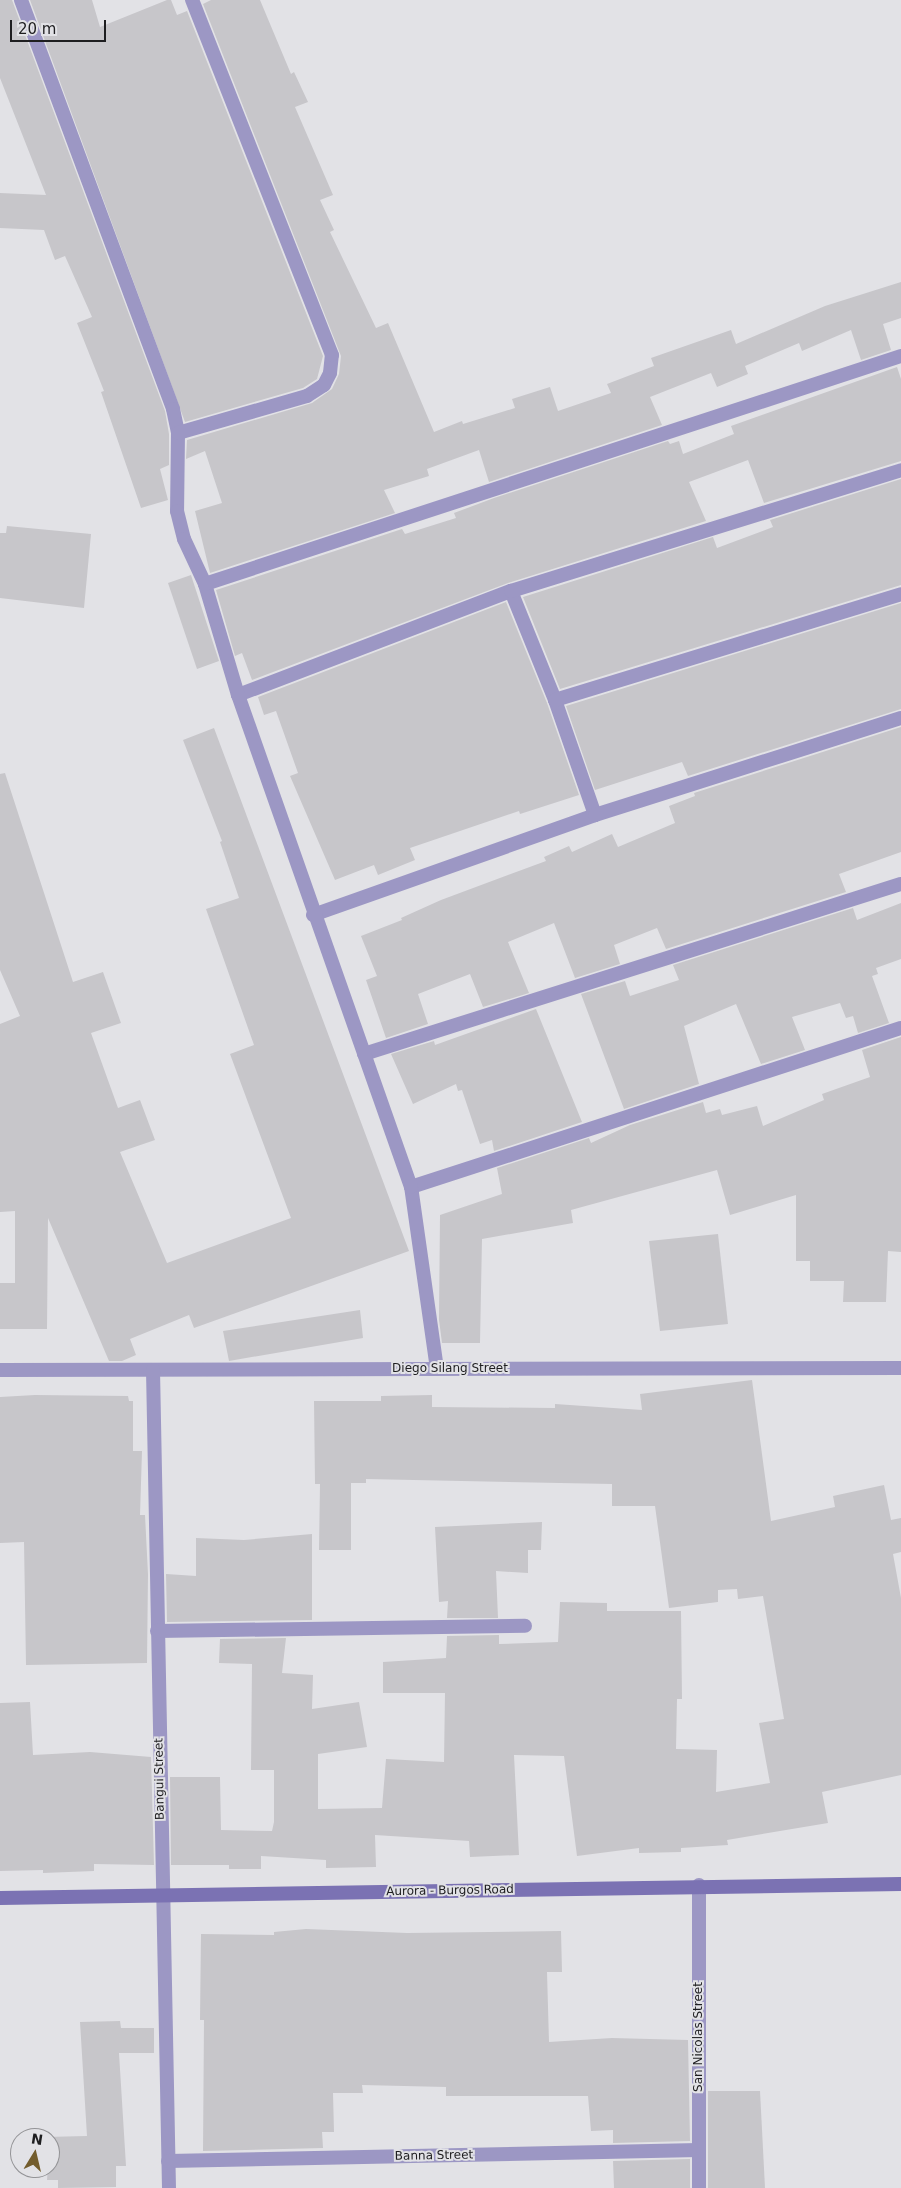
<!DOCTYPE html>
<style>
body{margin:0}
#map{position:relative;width:901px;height:2188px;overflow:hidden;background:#e2e2e6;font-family:"DejaVu Sans",sans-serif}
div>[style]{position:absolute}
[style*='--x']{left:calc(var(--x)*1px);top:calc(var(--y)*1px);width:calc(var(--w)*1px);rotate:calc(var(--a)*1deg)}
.building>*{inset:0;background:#c7c6ca}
.minor>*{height:14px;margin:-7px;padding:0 7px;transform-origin:7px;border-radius:7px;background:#9c97c4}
.secondary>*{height:14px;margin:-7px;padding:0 7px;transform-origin:7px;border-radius:7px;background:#7b72b3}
span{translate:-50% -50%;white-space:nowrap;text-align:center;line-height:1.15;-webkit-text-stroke:4px #e2e2e6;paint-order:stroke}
.street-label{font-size:12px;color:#1e1e20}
.north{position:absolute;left:10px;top:2128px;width:50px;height:50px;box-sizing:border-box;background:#e2e2e6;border:1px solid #949497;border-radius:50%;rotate:9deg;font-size:14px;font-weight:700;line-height:20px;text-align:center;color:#1e1e20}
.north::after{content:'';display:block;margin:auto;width:18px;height:22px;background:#735d2d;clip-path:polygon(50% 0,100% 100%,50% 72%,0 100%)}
.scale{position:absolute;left:10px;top:20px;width:96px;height:22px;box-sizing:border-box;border:2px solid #1e1e20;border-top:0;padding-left:6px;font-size:15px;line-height:18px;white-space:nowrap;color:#1e1e20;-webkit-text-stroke:4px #e2e2e6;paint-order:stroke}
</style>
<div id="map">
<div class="building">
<i style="clip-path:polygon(0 0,12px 0,165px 411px,169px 434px,169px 465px,160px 469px,168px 500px,141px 508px,101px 392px,104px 391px,77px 323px,92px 317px,65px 256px,55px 260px,44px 230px,0 228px,0 193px,46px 195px,0 78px)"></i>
<i style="clip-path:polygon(30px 0,92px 0,100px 27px,167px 0,171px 0,177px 15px,187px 11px,323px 356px,317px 379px,303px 388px,185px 422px)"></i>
<i style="clip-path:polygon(211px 0,260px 0,291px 74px,294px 72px,308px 102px,295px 107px,333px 195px,320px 200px,334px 230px,330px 232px,376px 328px,388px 323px,434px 432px,462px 421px,463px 424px,515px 408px,512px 399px,550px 387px,558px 411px,611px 393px,607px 384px,654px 366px,651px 358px,731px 330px,736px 344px,825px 306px,901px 282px,901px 318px,883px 324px,891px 350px,861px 360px,851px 330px,802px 351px,799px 343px,745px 366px,748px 374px,717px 387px,711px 373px,650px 397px,662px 425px,489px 482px,479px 450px,427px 469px,429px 476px,384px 490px,395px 513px,210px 573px,195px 511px,222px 503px,205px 451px,186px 459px,187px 440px,312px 403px,332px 389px,339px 374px,341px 356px,203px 4px)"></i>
<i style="clip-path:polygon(897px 367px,901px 379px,901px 461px,764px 503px,748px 460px,689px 482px,706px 521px,508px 583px,252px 680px,242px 653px,235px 656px,216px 590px,402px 529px,405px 534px,456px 518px,454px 513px,494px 498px,668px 441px,670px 444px,679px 441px,683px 454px,734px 434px,731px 426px)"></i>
<i style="clip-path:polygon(901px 479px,901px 585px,560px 689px,523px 597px,713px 537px,717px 548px,773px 527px,770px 520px)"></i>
<i style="clip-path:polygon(7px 526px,91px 534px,84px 608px,0 598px,0 533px,6px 533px)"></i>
<i style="clip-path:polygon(191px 575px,219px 661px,197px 669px,168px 583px)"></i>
<i style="clip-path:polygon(506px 602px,547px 703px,579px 795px,520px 814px,519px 811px,410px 848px,415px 860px,378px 875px,374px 865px,335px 880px,290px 776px,298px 773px,276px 711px,264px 715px,258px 697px)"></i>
<i style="clip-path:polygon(901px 603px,901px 709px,688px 776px,682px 762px,595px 790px,566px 706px)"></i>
<i style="clip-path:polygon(901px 727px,901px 852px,839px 874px,846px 892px,666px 949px,657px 928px,614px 945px,620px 964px,575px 978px,554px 923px,508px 942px,529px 993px,483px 1007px,470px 974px,418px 994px,428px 1024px,386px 1038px,366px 980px,377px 976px,361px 936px,402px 920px,401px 918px,441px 900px,546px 861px,544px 857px,569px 846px,572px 852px,612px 834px,618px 847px,675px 823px,669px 806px,695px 796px,694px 793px)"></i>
<i style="clip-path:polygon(214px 728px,409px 1251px,194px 1328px,189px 1315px,130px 1339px,136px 1355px,122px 1361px,109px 1361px,48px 1218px,47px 1329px,0 1329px,0 1283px,15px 1283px,15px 1211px,0 1212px,0 1024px,20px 1016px,0 970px,0 774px,5px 773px,73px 982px,103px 972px,121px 1023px,91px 1033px,118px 1108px,140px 1100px,155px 1140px,120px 1152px,167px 1263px,291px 1218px,230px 1054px,254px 1045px,206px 909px,239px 898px,220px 842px,222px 841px,183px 740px)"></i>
<i style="clip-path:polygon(901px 903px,901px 959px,876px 968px,878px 974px,872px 976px,889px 1023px,858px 1033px,853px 1016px,846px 1018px,840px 1003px,792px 1017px,805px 1050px,761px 1064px,736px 1004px,684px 1026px,699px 1084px,624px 1109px,581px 994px,625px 981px,630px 996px,679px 980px,673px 965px,853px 908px,857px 920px)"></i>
<i style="clip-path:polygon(536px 1009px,582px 1122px,494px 1151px,492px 1140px,480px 1144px,462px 1090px,458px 1091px,456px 1084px,413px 1104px,391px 1054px,434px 1041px,435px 1045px)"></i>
<i style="clip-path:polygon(901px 1037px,901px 1252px,888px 1251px,886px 1302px,843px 1302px,844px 1281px,810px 1281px,810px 1261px,796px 1261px,796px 1195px,730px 1215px,717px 1170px,571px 1210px,573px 1223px,482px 1239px,480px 1343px,442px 1343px,439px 1320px,440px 1215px,502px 1194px,497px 1168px,589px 1138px,591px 1143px,630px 1125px,703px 1102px,706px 1113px,720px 1109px,722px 1115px,757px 1106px,763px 1126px,824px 1100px,822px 1094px,870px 1077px,862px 1050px)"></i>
<i style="clip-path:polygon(718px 1234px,728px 1324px,660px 1331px,649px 1241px)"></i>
<i style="clip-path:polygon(360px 1310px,363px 1338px,229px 1361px,223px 1331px)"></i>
<i style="clip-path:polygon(752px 1380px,771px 1521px,835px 1507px,833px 1496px,884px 1485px,891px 1520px,901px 1518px,901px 1552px,893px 1554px,901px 1598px,901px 1775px,822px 1792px,828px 1823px,727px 1840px,728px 1845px,681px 1848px,681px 1852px,639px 1853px,639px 1848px,577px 1856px,564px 1756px,514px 1755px,519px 1855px,470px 1857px,469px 1841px,375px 1835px,376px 1867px,326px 1868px,326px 1860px,261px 1856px,261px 1869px,229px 1869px,229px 1865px,171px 1865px,170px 1777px,220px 1777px,221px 1830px,272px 1831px,274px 1822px,274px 1770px,251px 1770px,252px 1664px,219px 1663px,220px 1639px,286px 1638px,282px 1673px,313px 1675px,312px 1709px,359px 1702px,367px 1747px,318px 1754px,318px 1809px,382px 1808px,386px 1759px,444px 1762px,445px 1693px,383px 1693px,383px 1662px,446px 1658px,447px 1636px,499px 1635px,499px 1644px,558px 1642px,560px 1602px,607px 1603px,607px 1611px,681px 1611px,682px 1699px,677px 1699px,676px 1749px,717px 1750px,716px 1792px,770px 1783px,759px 1723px,784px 1719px,763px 1596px,738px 1599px,737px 1589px,718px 1590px,718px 1602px,669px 1608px,655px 1506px,612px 1506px,612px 1484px,366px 1479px,366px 1483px,351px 1483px,351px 1550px,319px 1550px,320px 1484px,315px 1484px,314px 1401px,381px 1401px,381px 1396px,432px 1395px,432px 1407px,555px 1408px,555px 1404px,642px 1410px,640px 1394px)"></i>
<i style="clip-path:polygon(35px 1395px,128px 1396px,129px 1401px,133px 1401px,133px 1451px,142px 1451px,140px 1515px,145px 1515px,148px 1574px,147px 1663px,26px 1665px,24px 1542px,0 1543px,0 1397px)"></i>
<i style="clip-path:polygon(542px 1522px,541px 1550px,528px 1550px,528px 1573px,496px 1571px,498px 1618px,447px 1618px,448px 1601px,439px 1602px,435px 1527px)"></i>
<i style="clip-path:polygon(312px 1534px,312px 1620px,167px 1622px,166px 1574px,196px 1576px,196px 1538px,244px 1540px)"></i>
<i style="clip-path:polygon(30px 1702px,33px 1755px,90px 1752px,151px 1757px,154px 1865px,94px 1864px,94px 1871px,43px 1873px,43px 1870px,0 1871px,0 1703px)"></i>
<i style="clip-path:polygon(306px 1929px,407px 1933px,561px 1931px,562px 1972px,547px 1972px,549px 2042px,612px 2038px,688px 2040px,690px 2141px,613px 2143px,613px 2130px,591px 2131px,588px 2096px,446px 2096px,446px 2087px,362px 2085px,363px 2093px,333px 2093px,334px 2132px,322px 2132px,323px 2148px,203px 2151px,204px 2020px,200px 2020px,201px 1934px,274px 1935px,274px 1932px)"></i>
<i style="clip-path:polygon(120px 2021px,121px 2028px,154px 2028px,154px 2053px,119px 2053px,126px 2166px,116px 2166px,116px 2187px,58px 2188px,58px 2180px,47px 2180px,50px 2138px,45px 2137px,87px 2136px,80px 2022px)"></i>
<i style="clip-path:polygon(708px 2091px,760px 2091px,765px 2188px,708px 2188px)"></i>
<i style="clip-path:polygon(690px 2159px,690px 2188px,614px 2188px,613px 2161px)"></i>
</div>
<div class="minor">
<i style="--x:21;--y:0;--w:436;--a:69.6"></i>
<i style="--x:173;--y:409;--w:25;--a:78"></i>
<i style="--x:178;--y:433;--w:78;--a:90.7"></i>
<i style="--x:177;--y:511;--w:29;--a:76"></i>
<i style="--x:184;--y:539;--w:50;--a:65"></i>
<i style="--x:178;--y:433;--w:134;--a:-16"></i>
<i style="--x:307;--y:396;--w:20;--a:-33"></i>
<i style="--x:324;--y:385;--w:13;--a:-63"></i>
<i style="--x:330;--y:373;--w:18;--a:-84"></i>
<i style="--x:332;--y:355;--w:382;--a:-111.5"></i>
<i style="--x:511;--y:591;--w:118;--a:68"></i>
<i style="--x:555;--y:700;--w:122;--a:70.8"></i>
<i style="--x:238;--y:695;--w:292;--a:-20.9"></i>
<i style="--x:511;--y:591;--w:408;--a:-17.2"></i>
<i style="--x:555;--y:700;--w:362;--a:-17"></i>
<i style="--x:313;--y:915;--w:299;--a:-19.5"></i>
<i style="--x:595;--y:815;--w:321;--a:-17.6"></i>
<i style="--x:364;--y:1054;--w:563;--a:-17.57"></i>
<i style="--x:411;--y:1187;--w:515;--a:-17.98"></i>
<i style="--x:437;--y:1369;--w:184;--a:-98.1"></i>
<i style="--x:411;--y:1187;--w:522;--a:-109.37"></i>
<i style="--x:238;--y:695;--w:116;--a:-106.6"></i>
<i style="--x:205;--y:584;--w:732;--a:-18.14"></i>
<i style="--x:0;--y:1370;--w:901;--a:-0.13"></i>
<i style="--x:153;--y:1370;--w:818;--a:88.88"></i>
<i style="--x:157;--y:1631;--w:368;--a:-0.8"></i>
<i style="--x:168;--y:2161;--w:531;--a:-1.19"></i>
<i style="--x:699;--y:2188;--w:303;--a:-90"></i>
</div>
<div class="secondary">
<i style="--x:0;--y:1898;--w:901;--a:-0.89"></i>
</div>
<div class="street-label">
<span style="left:450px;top:1369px">Diego Silang Street</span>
<span style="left:160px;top:1779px;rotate:-91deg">Bangui Street</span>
<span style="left:450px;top:1891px;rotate:-1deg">Aurora - Burgos Road</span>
<span style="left:699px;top:2037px;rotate:-90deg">San Nicolas Street</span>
<span style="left:434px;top:2156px;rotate:-1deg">Banna Street</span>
</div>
<div class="north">N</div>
<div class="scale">20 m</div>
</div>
